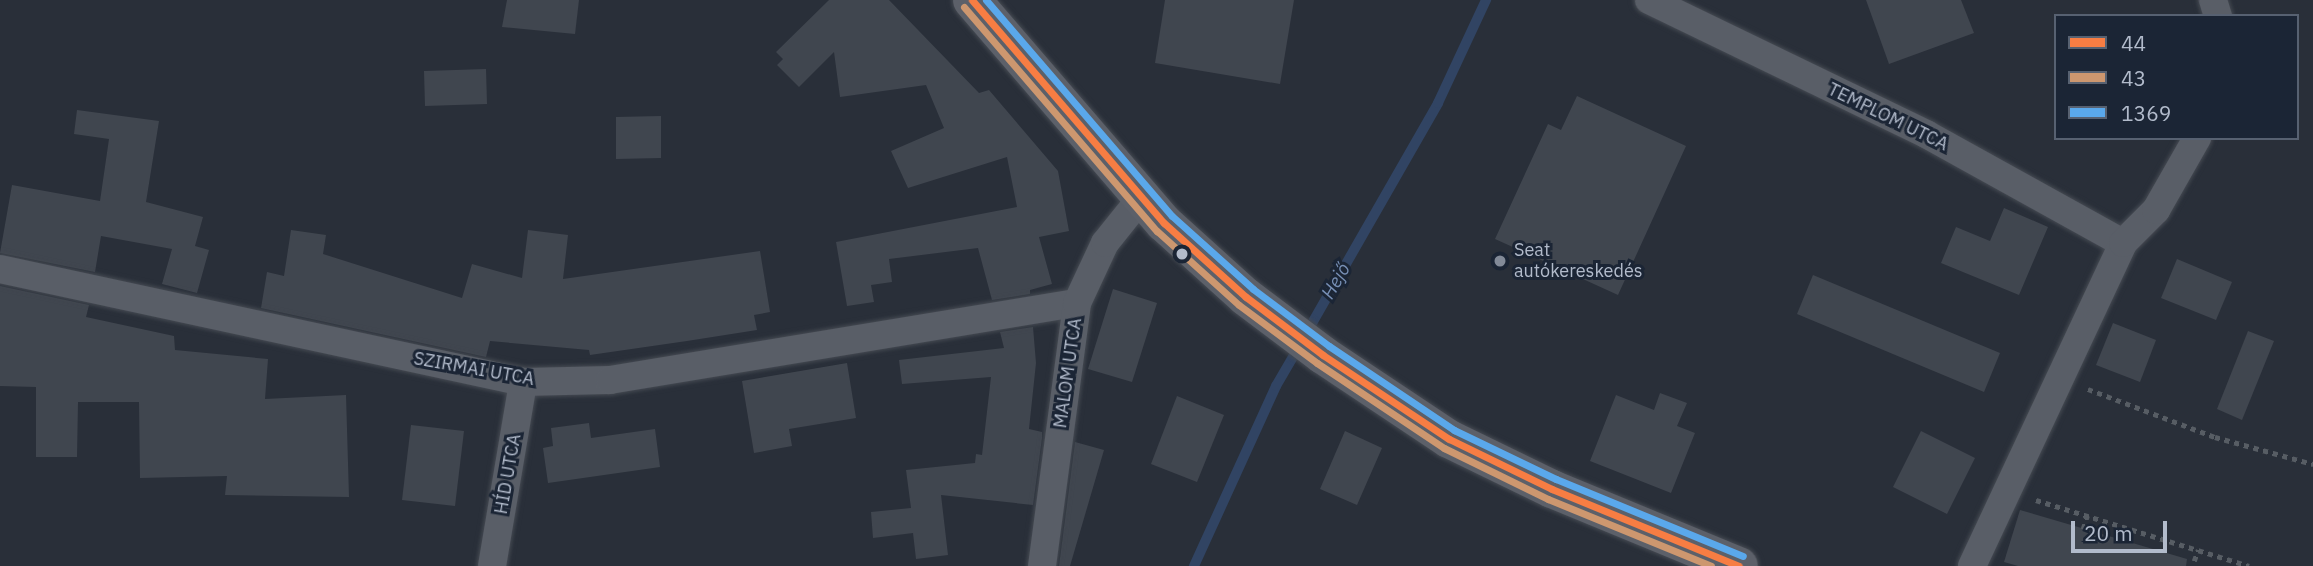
<!DOCTYPE html>
<meta charset="utf-8">
<style>
body{margin:0}
#map{position:relative;width:2313px;height:566px;overflow:hidden;background:#292f39;font-family:"IBM Plex Sans",sans-serif}
div>[style]{position:absolute}
[style*='--x']{left:calc(var(--x)*1px);top:calc(var(--y)*1px);width:calc(var(--w)*1px);rotate:calc(var(--a)*1deg)}
.stream>*{height:10px;margin:-5px;padding:0 5px;transform-origin:5px;border-radius:5px;background:#314463}
.building>*{inset:0;background:#40464f}
.path>*{height:4.5px;margin-top:-2.25px;transform-origin:0;background:repeating-linear-gradient(90deg,#575d64 0 5px,transparent 0 10px)}
.roads{filter:drop-shadow(0 0 2px #454a52) drop-shadow(0 0 2px #454a52)}
.minor>*{height:28px;margin:-14px;padding:0 14px;transform-origin:14px;border-radius:14px;background:#595e67}
.primary>*{height:38px;margin:-19px;padding:0 19px;transform-origin:19px;border-radius:19px;background:#5c6069}
.bus-1>*{height:7px;margin:-3.5px;padding:0 3.5px;transform-origin:3.5px;border-radius:3.5px;background:#f77d43}
.bus-2>*{height:7px;margin:-3.5px;padding:0 3.5px;transform-origin:3.5px;border-radius:3.5px;background:#cd976f}
.bus-3>*{height:7px;margin:-3.5px;padding:0 3.5px;transform-origin:3.5px;border-radius:3.5px;background:#5aa8eb}
.dots>*{width:19px;height:19px;translate:-50% -50%;box-sizing:border-box;border:4px solid #1b2535;border-radius:50%}
span{translate:-50% -50%;white-space:nowrap;text-align:center;line-height:1.15;-webkit-text-stroke:6px #1b2535;paint-order:stroke}
.street-label{font-size:18px;color:#b2bbcb}
.poi-label{font-size:18px;color:#b2bbcb}
.left{translate:0 -50%;text-align:left}
.water-label{font-size:19px;color:#778fb5;font-style:italic}
.legend{position:absolute;left:2054px;top:14px;width:245px;height:126px;box-sizing:border-box;background:#1b2535;border:2px solid #576171;margin:0;padding:9px 12px;list-style:none;font-size:21px;color:#b2bbcb}
.legend li{display:flex;align-items:center;gap:14px;height:35px}
.legend b{width:35px;border:2px solid #576171}
.scale{position:absolute;left:2071px;top:521px;width:96px;height:32px;box-sizing:border-box;border:4px solid #b2bbcb;border-top:0;padding-left:9px;font-size:21px;line-height:24px;white-space:nowrap;color:#b2bbcb;-webkit-text-stroke:5px #1b2535;paint-order:stroke}
</style>
<div id="map">
<div class="stream">
<i style="--x:1307;--y:332;--w:264;--a:-60.2"></i>
<i style="--x:1438;--y:103;--w:114;--a:-65"></i>
<i style="--x:1194;--y:566;--w:198;--a:-65.5"></i>
<i style="--x:1276;--y:386;--w:48;--a:-59.7"></i>
</div>
<div class="building">
<i style="clip-path:polygon(507px 0,579px 0,575px 34px,502px 27px)"></i>
<i style="clip-path:polygon(829px 0,889px 0,979px 93px,989px 90px,1058px 171px,1069px 231px,1039px 237px,1052px 284px,1030px 290px,1030px 294px,992px 300px,978px 248px,889px 259px,892px 282px,871px 285px,874px 302px,847px 306px,836px 242px,1017px 207px,1007px 157px,908px 188px,891px 151px,944px 128px,926px 85px,840px 97px,834px 52px,799px 87px,777px 65px,783px 59px,776px 52px)"></i>
<i style="clip-path:polygon(1165px 0,1294px 0,1280px 84px,1155px 63px)"></i>
<i style="clip-path:polygon(1866px 0,1961px 0,1974px 33px,1889px 64px)"></i>
<i style="clip-path:polygon(486px 69px,487px 104px,425px 106px,424px 71px)"></i>
<i style="clip-path:polygon(1577px 96px,1686px 146px,1618px 295px,1495px 239px,1548px 124px,1561px 130px)"></i>
<i style="clip-path:polygon(77px 110px,159px 121px,146px 202px,203px 217px,195px 246px,209px 250px,197px 293px,162px 284px,172px 249px,101px 236px,95px 272px,0 253px,12px 185px,100px 201px,109px 139px,74px 134px)"></i>
<i style="clip-path:polygon(661px 116px,661px 158px,616px 159px,616px 117px)"></i>
<i style="clip-path:polygon(2004px 208px,2048px 227px,2019px 295px,1941px 263px,1956px 227px,1990px 241px)"></i>
<i style="clip-path:polygon(291px 230px,326px 235px,323px 254px,462px 298px,472px 264px,522px 278px,528px 230px,568px 235px,563px 279px,760px 251px,770px 312px,754px 315px,757px 330px,687px 341px,590px 355px,589px 350px,490px 341px,486px 357px,261px 308px,267px 272px,284px 276px)"></i>
<i style="clip-path:polygon(2177px 259px,2232px 282px,2216px 320px,2161px 298px)"></i>
<i style="clip-path:polygon(1813px 275px,2000px 353px,1984px 392px,1797px 314px)"></i>
<i style="clip-path:polygon(0 286px,89px 305px,86px 317px,174px 336px,175px 350px,268px 359px,265px 399px,346px 395px,349px 497px,225px 495px,227px 476px,140px 478px,139px 402px,78px 402px,77px 457px,36px 457px,36px 387px,0 386px)"></i>
<i style="clip-path:polygon(1113px 289px,1157px 303px,1132px 382px,1088px 369px)"></i>
<i style="clip-path:polygon(2113px 323px,2156px 340px,2140px 382px,2096px 365px)"></i>
<i style="clip-path:polygon(1033px 327px,1036px 363px,1029px 429px,1042px 432px,1042px 438px,1033px 505px,941px 495px,948px 555px,916px 559px,913px 533px,873px 538px,871px 512px,911px 508px,906px 470px,975px 463px,976px 454px,982px 455px,991px 377px,902px 384px,899px 360px,1004px 348px,1000px 332px)"></i>
<i style="clip-path:polygon(2248px 331px,2274px 341px,2242px 420px,2217px 409px)"></i>
<i style="clip-path:polygon(847px 363px,856px 418px,789px 429px,792px 446px,754px 453px,742px 381px)"></i>
<i style="clip-path:polygon(1660px 393px,1687px 403px,1677px 426px,1695px 433px,1671px 493px,1590px 461px,1616px 395px,1654px 410px)"></i>
<i style="clip-path:polygon(1177px 396px,1224px 415px,1197px 482px,1151px 464px)"></i>
<i style="clip-path:polygon(589px 423px,591px 438px,655px 429px,660px 467px,548px 483px,543px 448px,553px 446px,551px 428px)"></i>
<i style="clip-path:polygon(411px 425px,464px 431px,455px 506px,402px 500px)"></i>
<i style="clip-path:polygon(1345px 431px,1382px 448px,1357px 505px,1320px 489px)"></i>
<i style="clip-path:polygon(1921px 431px,1975px 458px,1947px 514px,1893px 487px)"></i>
<i style="clip-path:polygon(1075px 442px,1104px 450px,1070px 566px,1059px 566px)"></i>
<i style="clip-path:polygon(2020px 510px,2187px 559px,2186px 566px,2018px 566px,2004px 562px)"></i>
</div>
<div class="path">
<i style="--x:2088;--y:389;--w:136;--a:20.7"></i>
<i style="--x:2215;--y:437;--w:102;--a:15.4"></i>
<i style="--x:2036;--y:500;--w:223;--a:17.2"></i>
<i style="--x:2083;--y:529;--w:14;--a:-73"></i>
<i style="--x:2194;--y:561;--w:12;--a:-70"></i>
</div>
<div class="roads">
<div class="minor">
<i style="--x:1649;--y:0;--w:308;--a:25.8"></i>
<i style="--x:1926;--y:134;--w:225;--a:29"></i>
<i style="--x:2213;--y:0;--w:17;--a:73"></i>
<i style="--x:0;--y:269;--w:535;--a:12.19"></i>
<i style="--x:523;--y:382;--w:87;--a:-1.3"></i>
<i style="--x:610;--y:380;--w:473;--a:-9.4"></i>
<i style="--x:492;--y:566;--w:187;--a:-80.4"></i>
<i style="--x:1042;--y:566;--w:265;--a:-82.4"></i>
<i style="--x:1077;--y:303;--w:66;--a:-65"></i>
<i style="--x:1105;--y:243;--w:58;--a:-51.3"></i>
<i style="--x:1972;--y:566;--w:357;--a:-64.9"></i>
<i style="--x:2123;--y:243;--w:47;--a:-45"></i>
<i style="--x:2156;--y:210;--w:83;--a:-60.3"></i>
</div>
<div class="primary">
<i style="--x:972;--y:0;--w:294;--a:49.3"></i>
<i style="--x:1164;--y:223;--w:110;--a:42.1"></i>
<i style="--x:1246;--y:297;--w:96;--a:37"></i>
<i style="--x:1323;--y:355;--w:151;--a:33.7"></i>
<i style="--x:1449;--y:439;--w:114;--a:25.9"></i>
<i style="--x:1552;--y:489;--w:202;--a:22.4"></i>
</div>
</div>
<div class="bus-1">
<i style="--x:972;--y:0;--w:294;--a:49.3"></i>
<i style="--x:1164;--y:223;--w:110;--a:42.1"></i>
<i style="--x:1246;--y:297;--w:96;--a:37"></i>
<i style="--x:1323;--y:355;--w:151;--a:33.7"></i>
<i style="--x:1449;--y:439;--w:114;--a:25.9"></i>
<i style="--x:1552;--y:489;--w:202;--a:22.4"></i>
</div>
<div class="bus-2">
<i style="--x:964;--y:7;--w:296;--a:49.3"></i>
<i style="--x:1157;--y:231;--w:110;--a:42.1"></i>
<i style="--x:1239;--y:305;--w:97;--a:36.6"></i>
<i style="--x:1317;--y:363;--w:153;--a:33.8"></i>
<i style="--x:1444;--y:448;--w:116;--a:26.1"></i>
<i style="--x:1548;--y:499;--w:176;--a:22.3"></i>
</div>
<div class="bus-3">
<i style="--x:986;--y:0;--w:285;--a:49.3"></i>
<i style="--x:1172;--y:216;--w:109;--a:42"></i>
<i style="--x:1253;--y:289;--w:95;--a:36.9"></i>
<i style="--x:1329;--y:346;--w:151;--a:33.9"></i>
<i style="--x:1454;--y:430;--w:113;--a:25.7"></i>
<i style="--x:1556;--y:479;--w:202;--a:22.4"></i>
</div>
<div class="dots">
<i style="left:1182px;top:254px;background:#b2bbcb"></i>
<i style="left:1500px;top:261px;background:#828a98"></i>
</div>
<div class="street-label">
<span style="left:1888px;top:117px;rotate:26deg">TEMPLOM UTCA</span>
<span style="left:474px;top:369px;rotate:10deg">SZIRMAI UTCA</span>
<span style="left:1068px;top:373px;rotate:-82deg">MALOM UTCA</span>
<span style="left:508px;top:474px;rotate:-80deg">HÍD UTCA</span>
</div>
<div class="poi-label">
<span class="left" style="left:1514px;top:261px">Seat<br>autókereskedés</span>
</div>
<div class="water-label">
<span style="left:1336px;top:281px;rotate:-60deg">Hejő</span>
</div>
<ul class="legend">
<li><b style="height:9px;background:#f77d43"></b>44</li>
<li><b style="height:9px;background:#cd976f"></b>43</li>
<li><b style="height:9px;background:#5aa8eb"></b>1369</li>
</ul>
<div class="scale">20 m</div>
</div>
